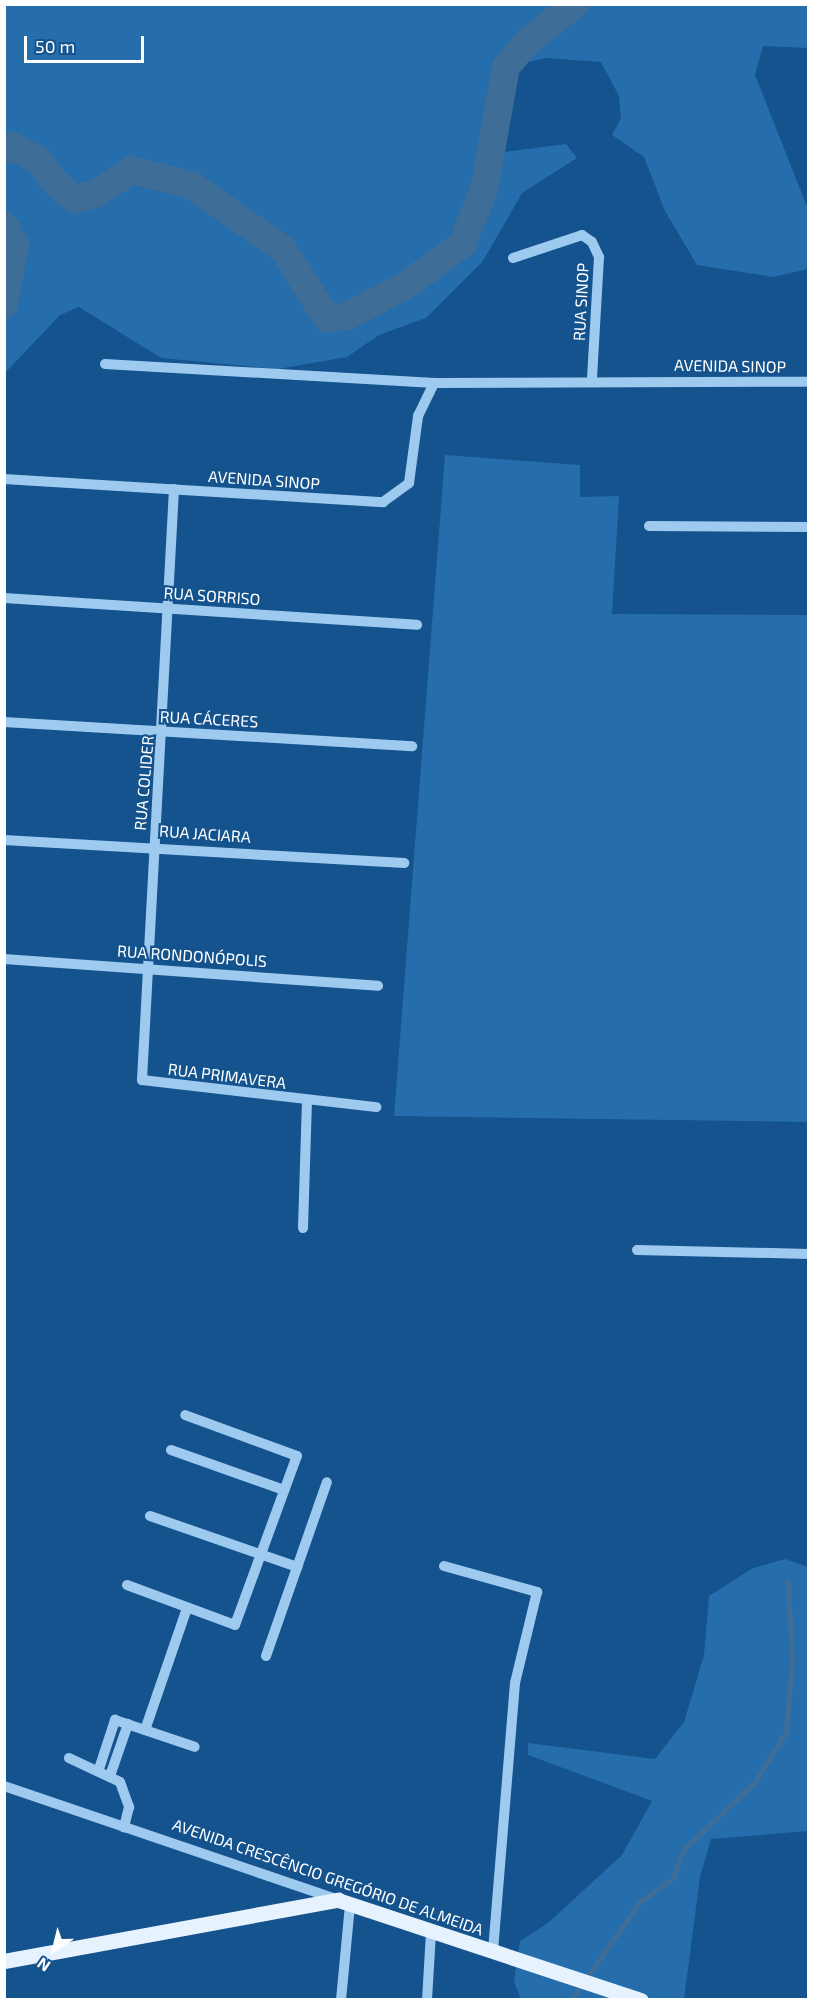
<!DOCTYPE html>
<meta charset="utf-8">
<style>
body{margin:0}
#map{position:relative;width:813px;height:2004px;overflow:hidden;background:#14538d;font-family:"Exo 2",sans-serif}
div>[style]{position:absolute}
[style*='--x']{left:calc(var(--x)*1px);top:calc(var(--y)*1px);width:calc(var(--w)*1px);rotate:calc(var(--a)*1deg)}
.green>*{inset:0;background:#266dac}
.stream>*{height:4.5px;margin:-2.25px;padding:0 2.25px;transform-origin:2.25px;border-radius:2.25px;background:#3e6d97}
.river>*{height:28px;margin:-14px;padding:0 14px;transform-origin:14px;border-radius:14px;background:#3e6d97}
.minor>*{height:10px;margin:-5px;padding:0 5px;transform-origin:5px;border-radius:5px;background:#9ecaf0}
.major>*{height:15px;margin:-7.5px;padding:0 7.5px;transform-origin:7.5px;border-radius:7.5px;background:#e7f2ff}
span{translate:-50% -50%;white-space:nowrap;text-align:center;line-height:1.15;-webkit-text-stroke:4.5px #14538d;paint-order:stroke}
.street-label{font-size:16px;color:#fff}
.frame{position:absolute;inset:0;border:6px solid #fff;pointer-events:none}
.north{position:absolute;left:24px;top:1920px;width:60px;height:60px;-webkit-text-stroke:4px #14538d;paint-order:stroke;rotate:215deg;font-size:16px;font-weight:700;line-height:24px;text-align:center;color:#fff}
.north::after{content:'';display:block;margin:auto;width:21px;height:27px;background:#fff;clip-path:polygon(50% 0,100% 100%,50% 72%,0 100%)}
.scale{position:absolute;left:24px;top:36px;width:120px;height:27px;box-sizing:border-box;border:3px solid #fff;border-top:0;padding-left:8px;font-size:18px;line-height:21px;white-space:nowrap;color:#fff;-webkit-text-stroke:4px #14538d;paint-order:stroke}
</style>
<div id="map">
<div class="green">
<i style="clip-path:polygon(5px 4px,808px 5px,808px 48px,763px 46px,755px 75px,808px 209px,808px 269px,773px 277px,697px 265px,665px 211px,644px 157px,612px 135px,621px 118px,619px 96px,601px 62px,546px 58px,506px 67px,489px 154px,566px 144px,577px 158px,522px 193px,483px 261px,426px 318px,379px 335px,347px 357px,278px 369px,161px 358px,79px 307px,60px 315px,5px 373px)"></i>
<i style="clip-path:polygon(445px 455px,580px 465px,580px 497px,619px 496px,612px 614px,808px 615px,808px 1122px,394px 1116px)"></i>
<i style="clip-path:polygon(785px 1559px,808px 1567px,808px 1831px,711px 1839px,700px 1877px,684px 1999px,521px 1999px,514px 1982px,520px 1941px,548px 1923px,622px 1855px,652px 1801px,528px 1755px,528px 1743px,655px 1759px,684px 1722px,704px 1655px,709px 1596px,753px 1568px)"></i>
</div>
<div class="stream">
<i style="--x:571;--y:2000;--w:120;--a:-54.9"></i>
<i style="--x:640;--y:1902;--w:41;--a:-36"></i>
<i style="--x:673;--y:1878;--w:31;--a:-69"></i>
<i style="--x:684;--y:1849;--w:98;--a:-43.3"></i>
<i style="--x:755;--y:1782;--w:59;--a:-58.2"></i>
<i style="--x:786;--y:1732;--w:72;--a:-85.2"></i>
<i style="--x:792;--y:1660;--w:77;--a:-93"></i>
</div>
<div class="river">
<i style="--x:4;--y:151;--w:9;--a:-32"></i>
<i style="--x:12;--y:146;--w:33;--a:29"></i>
<i style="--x:41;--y:162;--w:22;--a:58"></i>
<i style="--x:53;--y:181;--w:28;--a:41"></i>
<i style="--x:74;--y:199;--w:22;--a:-13"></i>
<i style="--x:95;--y:194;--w:44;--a:-33"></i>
<i style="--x:132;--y:170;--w:61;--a:14.3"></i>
<i style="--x:191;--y:185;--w:112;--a:34.8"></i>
<i style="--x:283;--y:249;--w:82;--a:57.5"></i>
<i style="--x:327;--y:318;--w:18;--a:-3"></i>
<i style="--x:345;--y:317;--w:68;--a:-27.3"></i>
<i style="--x:405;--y:286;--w:71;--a:-36.4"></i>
<i style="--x:462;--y:244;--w:58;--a:-67.8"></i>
<i style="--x:484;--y:190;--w:125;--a:-79.9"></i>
<i style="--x:506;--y:67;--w:30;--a:-50"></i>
<i style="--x:525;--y:44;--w:64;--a:-38.7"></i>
<i style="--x:4;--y:225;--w:22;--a:60"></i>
<i style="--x:15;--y:244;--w:61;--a:100.4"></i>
</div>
<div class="minor">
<i style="--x:513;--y:258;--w:73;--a:-18.4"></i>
<i style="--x:582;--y:235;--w:12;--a:35"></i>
<i style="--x:592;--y:242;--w:17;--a:65"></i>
<i style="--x:599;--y:257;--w:122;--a:93.3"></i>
<i style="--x:105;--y:364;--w:330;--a:3.3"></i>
<i style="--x:434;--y:383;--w:374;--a:-0.2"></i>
<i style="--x:4;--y:479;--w:380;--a:3.5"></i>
<i style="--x:383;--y:502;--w:32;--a:-36"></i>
<i style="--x:409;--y:483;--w:68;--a:-82.3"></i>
<i style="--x:418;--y:416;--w:37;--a:-64"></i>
<i style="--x:174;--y:489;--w:592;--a:93.1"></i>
<i style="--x:142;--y:1080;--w:236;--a:6.6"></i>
<i style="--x:649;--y:526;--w:159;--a:0.4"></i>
<i style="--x:4;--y:598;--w:414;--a:3.7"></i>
<i style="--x:4;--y:722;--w:409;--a:3.4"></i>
<i style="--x:4;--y:840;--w:401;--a:3.3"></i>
<i style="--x:4;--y:959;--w:375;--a:4.1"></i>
<i style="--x:303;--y:1228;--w:127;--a:-88.2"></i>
<i style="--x:637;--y:1250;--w:171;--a:1.3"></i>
<i style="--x:171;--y:1450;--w:120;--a:19.5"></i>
<i style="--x:150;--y:1516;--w:156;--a:19.1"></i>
<i style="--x:444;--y:1566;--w:97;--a:15.6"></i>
<i style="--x:537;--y:1592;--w:94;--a:103.6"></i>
<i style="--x:515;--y:1683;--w:270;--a:94.7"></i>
<i style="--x:127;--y:1585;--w:115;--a:20.3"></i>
<i style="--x:235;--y:1625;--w:180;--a:-69.9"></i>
<i style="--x:297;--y:1456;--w:119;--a:-159.9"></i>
<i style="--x:266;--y:1656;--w:184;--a:-70.7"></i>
<i style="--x:145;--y:1730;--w:129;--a:-71"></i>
<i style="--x:69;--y:1758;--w:56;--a:25.2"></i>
<i style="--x:120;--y:1782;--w:27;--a:70"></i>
<i style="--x:129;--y:1807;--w:21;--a:104"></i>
<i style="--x:99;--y:1769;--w:52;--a:-71.9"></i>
<i style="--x:115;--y:1720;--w:84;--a:18.6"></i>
<i style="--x:111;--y:1773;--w:52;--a:-70.9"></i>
<i style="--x:4;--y:1786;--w:350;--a:18.8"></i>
<i style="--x:341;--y:2000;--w:95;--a:-84.6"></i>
<i style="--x:427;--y:2000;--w:68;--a:-86.6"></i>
</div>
<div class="major">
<i style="--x:4;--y:1961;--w:340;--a:-10.4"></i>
<i style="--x:338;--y:1900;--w:319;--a:18.3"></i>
</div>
<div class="street-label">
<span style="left:581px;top:302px;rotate:-87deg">RUA SINOP</span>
<span style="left:730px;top:366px;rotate:1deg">AVENIDA SINOP</span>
<span style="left:264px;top:480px;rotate:4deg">AVENIDA SINOP</span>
<span style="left:212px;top:596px;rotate:4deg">RUA SORRISO</span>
<span style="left:209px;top:719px;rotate:3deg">RUA CÁCERES</span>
<span style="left:144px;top:783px;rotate:-85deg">RUA COLIDER</span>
<span style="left:205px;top:834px;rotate:4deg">RUA JACIARA</span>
<span style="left:192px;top:956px;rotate:4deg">RUA RONDONÓPOLIS</span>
<span style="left:227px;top:1076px;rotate:7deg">RUA PRIMAVERA</span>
<span style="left:328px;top:1877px;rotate:19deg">AVENIDA CRESCÊNCIO GREGÓRIO DE ALMEIDA</span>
</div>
<div class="frame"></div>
<div class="north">N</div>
<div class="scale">50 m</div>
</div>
